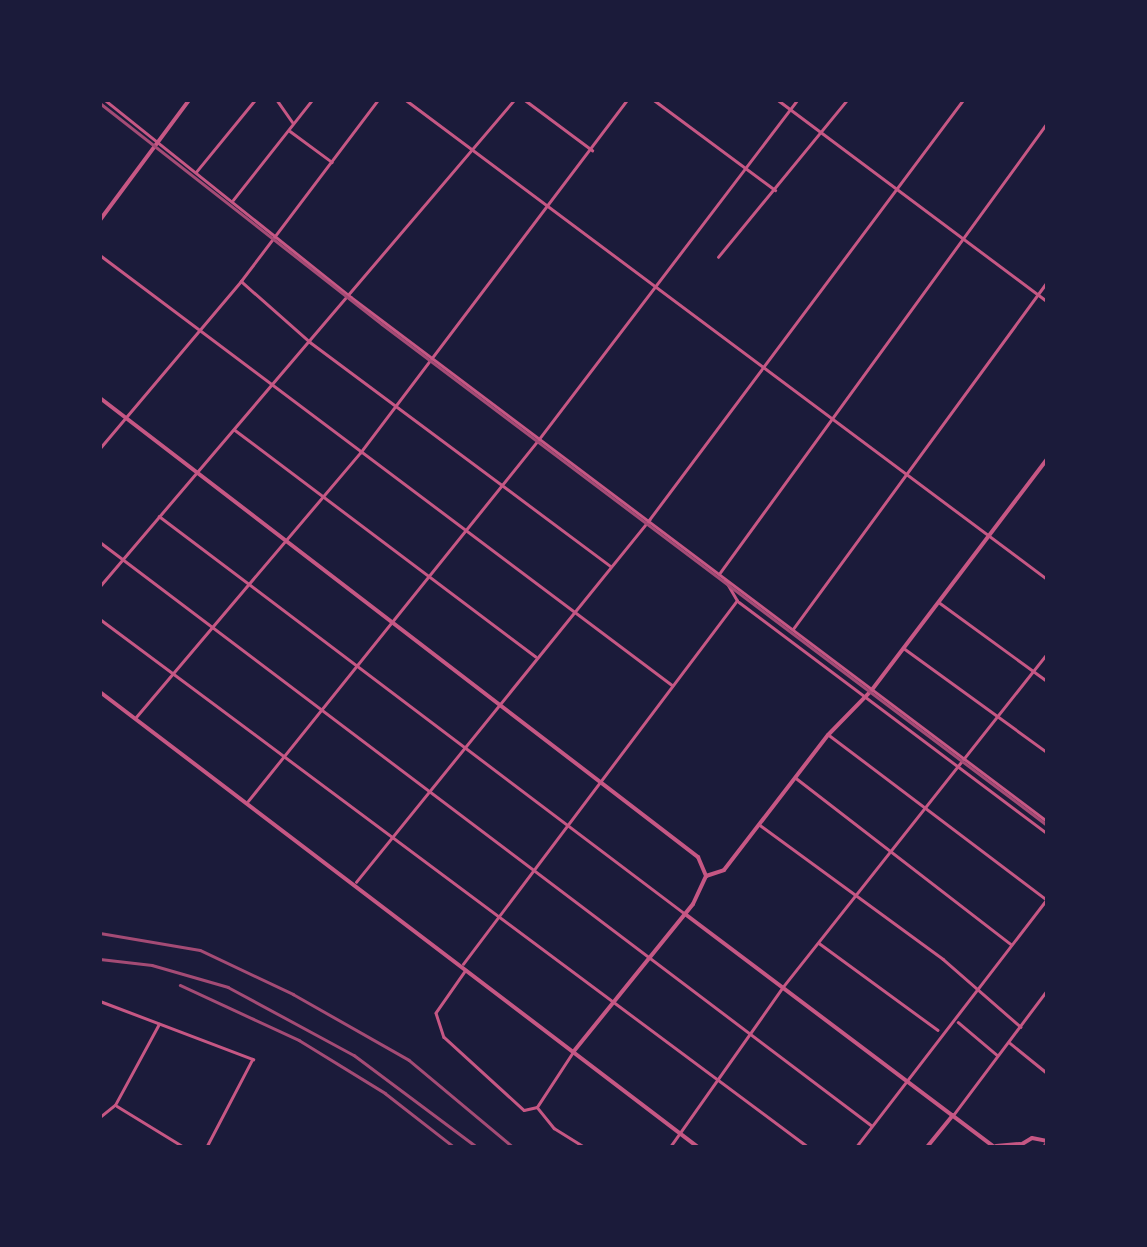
<!DOCTYPE html>
<style>
body{margin:0}
#map{position:relative;width:1147px;height:1247px;overflow:hidden;background:#1b1b3a;font-family:"Roboto Condensed",sans-serif}
div>[style]{position:absolute}
[style*='--x']{left:calc(var(--x)*1px);top:calc(var(--y)*1px);width:calc(var(--w)*1px);rotate:calc(var(--a)*1deg)}
.minor>*{height:2.5px;margin:-1.25px;padding:0 1.25px;transform-origin:1.25px;border-radius:1.25px;background:#c65784}
.tertiary>*{height:4px;margin:-2px;padding:0 2px;transform-origin:2px;border-radius:2px;background:#c65784}
.tram>*{height:2.5px;margin:-1.25px;padding:0 1.25px;transform-origin:1.25px;border-radius:1.25px;background:#a44b75}
.rail>*{height:2.5px;margin:-1.25px;padding:0 1.25px;transform-origin:1.25px;border-radius:1.25px;background:#a44b75}
span{translate:-50% -50%;white-space:nowrap;text-align:center;line-height:1.15;-webkit-text-stroke:8px #1b1b3a;paint-order:stroke}
.frame{position:absolute;inset:0;border:102px solid #1b1b3a;pointer-events:none}
</style>
<div id="map">
<div class="minor">
<i style="--x:105;--y:100;--w:315;--a:38.7"></i>
<i style="--x:351;--y:297;--w:871;--a:36.98"></i>
<i style="--x:277;--y:100;--w:28;--a:55"></i>
<i style="--x:406;--y:100;--w:800;--a:36.77"></i>
<i style="--x:525;--y:100;--w:84;--a:36.7"></i>
<i style="--x:654;--y:100;--w:151;--a:36.6"></i>
<i style="--x:778;--y:100;--w:336;--a:36.8"></i>
<i style="--x:290;--y:131;--w:52;--a:36.4"></i>
<i style="--x:196;--y:172;--w:93;--a:-50.7"></i>
<i style="--x:233;--y:200;--w:127;--a:-51.7"></i>
<i style="--x:100;--y:255;--w:716;--a:36.93"></i>
<i style="--x:718;--y:257;--w:203;--a:-50.6"></i>
<i style="--x:241;--y:281;--w:92;--a:41.5"></i>
<i style="--x:310;--y:342;--w:375;--a:36.7"></i>
<i style="--x:235;--y:430;--w:376;--a:37"></i>
<i style="--x:100;--y:448;--w:219;--a:-49.8"></i>
<i style="--x:241;--y:281;--w:227;--a:-52.9"></i>
<i style="--x:159;--y:516;--w:658;--a:37.1"></i>
<i style="--x:100;--y:542;--w:967;--a:37.1"></i>
<i style="--x:719;--y:574;--w:558;--a:-53.97"></i>
<i style="--x:100;--y:586;--w:638;--a:-49.57"></i>
<i style="--x:739;--y:602;--w:385;--a:36.9"></i>
<i style="--x:940;--y:603;--w:132;--a:36.1"></i>
<i style="--x:100;--y:619;--w:883;--a:36.71"></i>
<i style="--x:793;--y:629;--w:430;--a:-53.8"></i>
<i style="--x:905;--y:649;--w:175;--a:36"></i>
<i style="--x:136;--y:717;--w:346;--a:-49.7"></i>
<i style="--x:360;--y:453;--w:443;--a:-52.9"></i>
<i style="--x:829;--y:735;--w:272;--a:37.1"></i>
<i style="--x:796;--y:778;--w:272;--a:37.7"></i>
<i style="--x:248;--y:801;--w:464;--a:-51.2"></i>
<i style="--x:539;--y:439;--w:426;--a:-52.7"></i>
<i style="--x:760;--y:825;--w:227;--a:36.2"></i>
<i style="--x:943;--y:959;--w:103;--a:41.1"></i>
<i style="--x:356;--y:882;--w:466;--a:-51"></i>
<i style="--x:649;--y:520;--w:524;--a:-53.22"></i>
<i style="--x:819;--y:943;--w:147;--a:36.2"></i>
<i style="--x:463;--y:964;--w:455;--a:-53"></i>
<i style="--x:737;--y:601;--w:24;--a:-120"></i>
<i style="--x:466;--y:970;--w:52;--a:124.9"></i>
<i style="--x:436;--y:1013;--w:25;--a:72"></i>
<i style="--x:444;--y:1037;--w:108;--a:42.4"></i>
<i style="--x:524;--y:1110;--w:13;--a:-13"></i>
<i style="--x:537;--y:1107;--w:27;--a:51"></i>
<i style="--x:554;--y:1128;--w:36;--a:32"></i>
<i style="--x:100;--y:1001;--w:164;--a:20.8"></i>
<i style="--x:253;--y:1059;--w:99;--a:117.6"></i>
<i style="--x:958;--y:1022;--w:51;--a:40.2"></i>
<i style="--x:1010;--y:1043;--w:48;--a:39"></i>
<i style="--x:117;--y:1106;--w:79;--a:31.5"></i>
<i style="--x:537;--y:1107;--w:66;--a:-56.8"></i>
<i style="--x:954;--y:1114;--w:155;--a:-53.1"></i>
<i style="--x:100;--y:1117;--w:19;--a:-39"></i>
<i style="--x:115;--y:1105;--w:92;--a:-61.5"></i>
<i style="--x:670;--y:1147;--w:194;--a:-54.8"></i>
<i style="--x:782;--y:988;--w:426;--a:-51.6"></i>
<i style="--x:856;--y:1147;--w:313;--a:-52.4"></i>
</div>
<div class="tertiary">
<i style="--x:100;--y:220;--w:149;--a:-53.4"></i>
<i style="--x:100;--y:398;--w:754;--a:37.51"></i>
<i style="--x:698;--y:857;--w:21;--a:67"></i>
<i style="--x:100;--y:692;--w:751;--a:37.27"></i>
<i style="--x:706;--y:876;--w:19;--a:-18"></i>
<i style="--x:724;--y:870;--w:170;--a:-52.4"></i>
<i style="--x:828;--y:735;--w:62;--a:-45.7"></i>
<i style="--x:871;--y:691;--w:291;--a:-52.8"></i>
<i style="--x:685;--y:914;--w:387;--a:37"></i>
<i style="--x:574;--y:1051;--w:189;--a:-51"></i>
<i style="--x:693;--y:904;--w:31;--a:-65"></i>
<i style="--x:996;--y:1146;--w:24;--a:-5"></i>
<i style="--x:927;--y:1147;--w:41;--a:-50.9"></i>
<i style="--x:1017;--y:1147;--w:17;--a:-31"></i>
<i style="--x:1032;--y:1138;--w:15;--a:11"></i>
</div>
<div class="tram">
<i style="--x:100;--y:103;--w:358;--a:38.1"></i>
<i style="--x:382;--y:324;--w:833;--a:36.99"></i>
<i style="--x:1043;--y:1147;--w:8;--a:-60"></i>
</div>
<div class="rail">
<i style="--x:100;--y:933;--w:101;--a:9.6"></i>
<i style="--x:200;--y:950;--w:103;--a:25.3"></i>
<i style="--x:293;--y:994;--w:133;--a:29.6"></i>
<i style="--x:409;--y:1060;--w:136;--a:39.9"></i>
<i style="--x:100;--y:959;--w:52;--a:6.6"></i>
<i style="--x:152;--y:965;--w:79;--a:16.1"></i>
<i style="--x:228;--y:987;--w:143;--a:28.4"></i>
<i style="--x:354;--y:1055;--w:154;--a:36.8"></i>
<i style="--x:180;--y:985;--w:131;--a:24.8"></i>
<i style="--x:299;--y:1040;--w:101;--a:31.6"></i>
<i style="--x:385;--y:1093;--w:88;--a:38"></i>
</div>
<div class="frame"></div>
</div>
